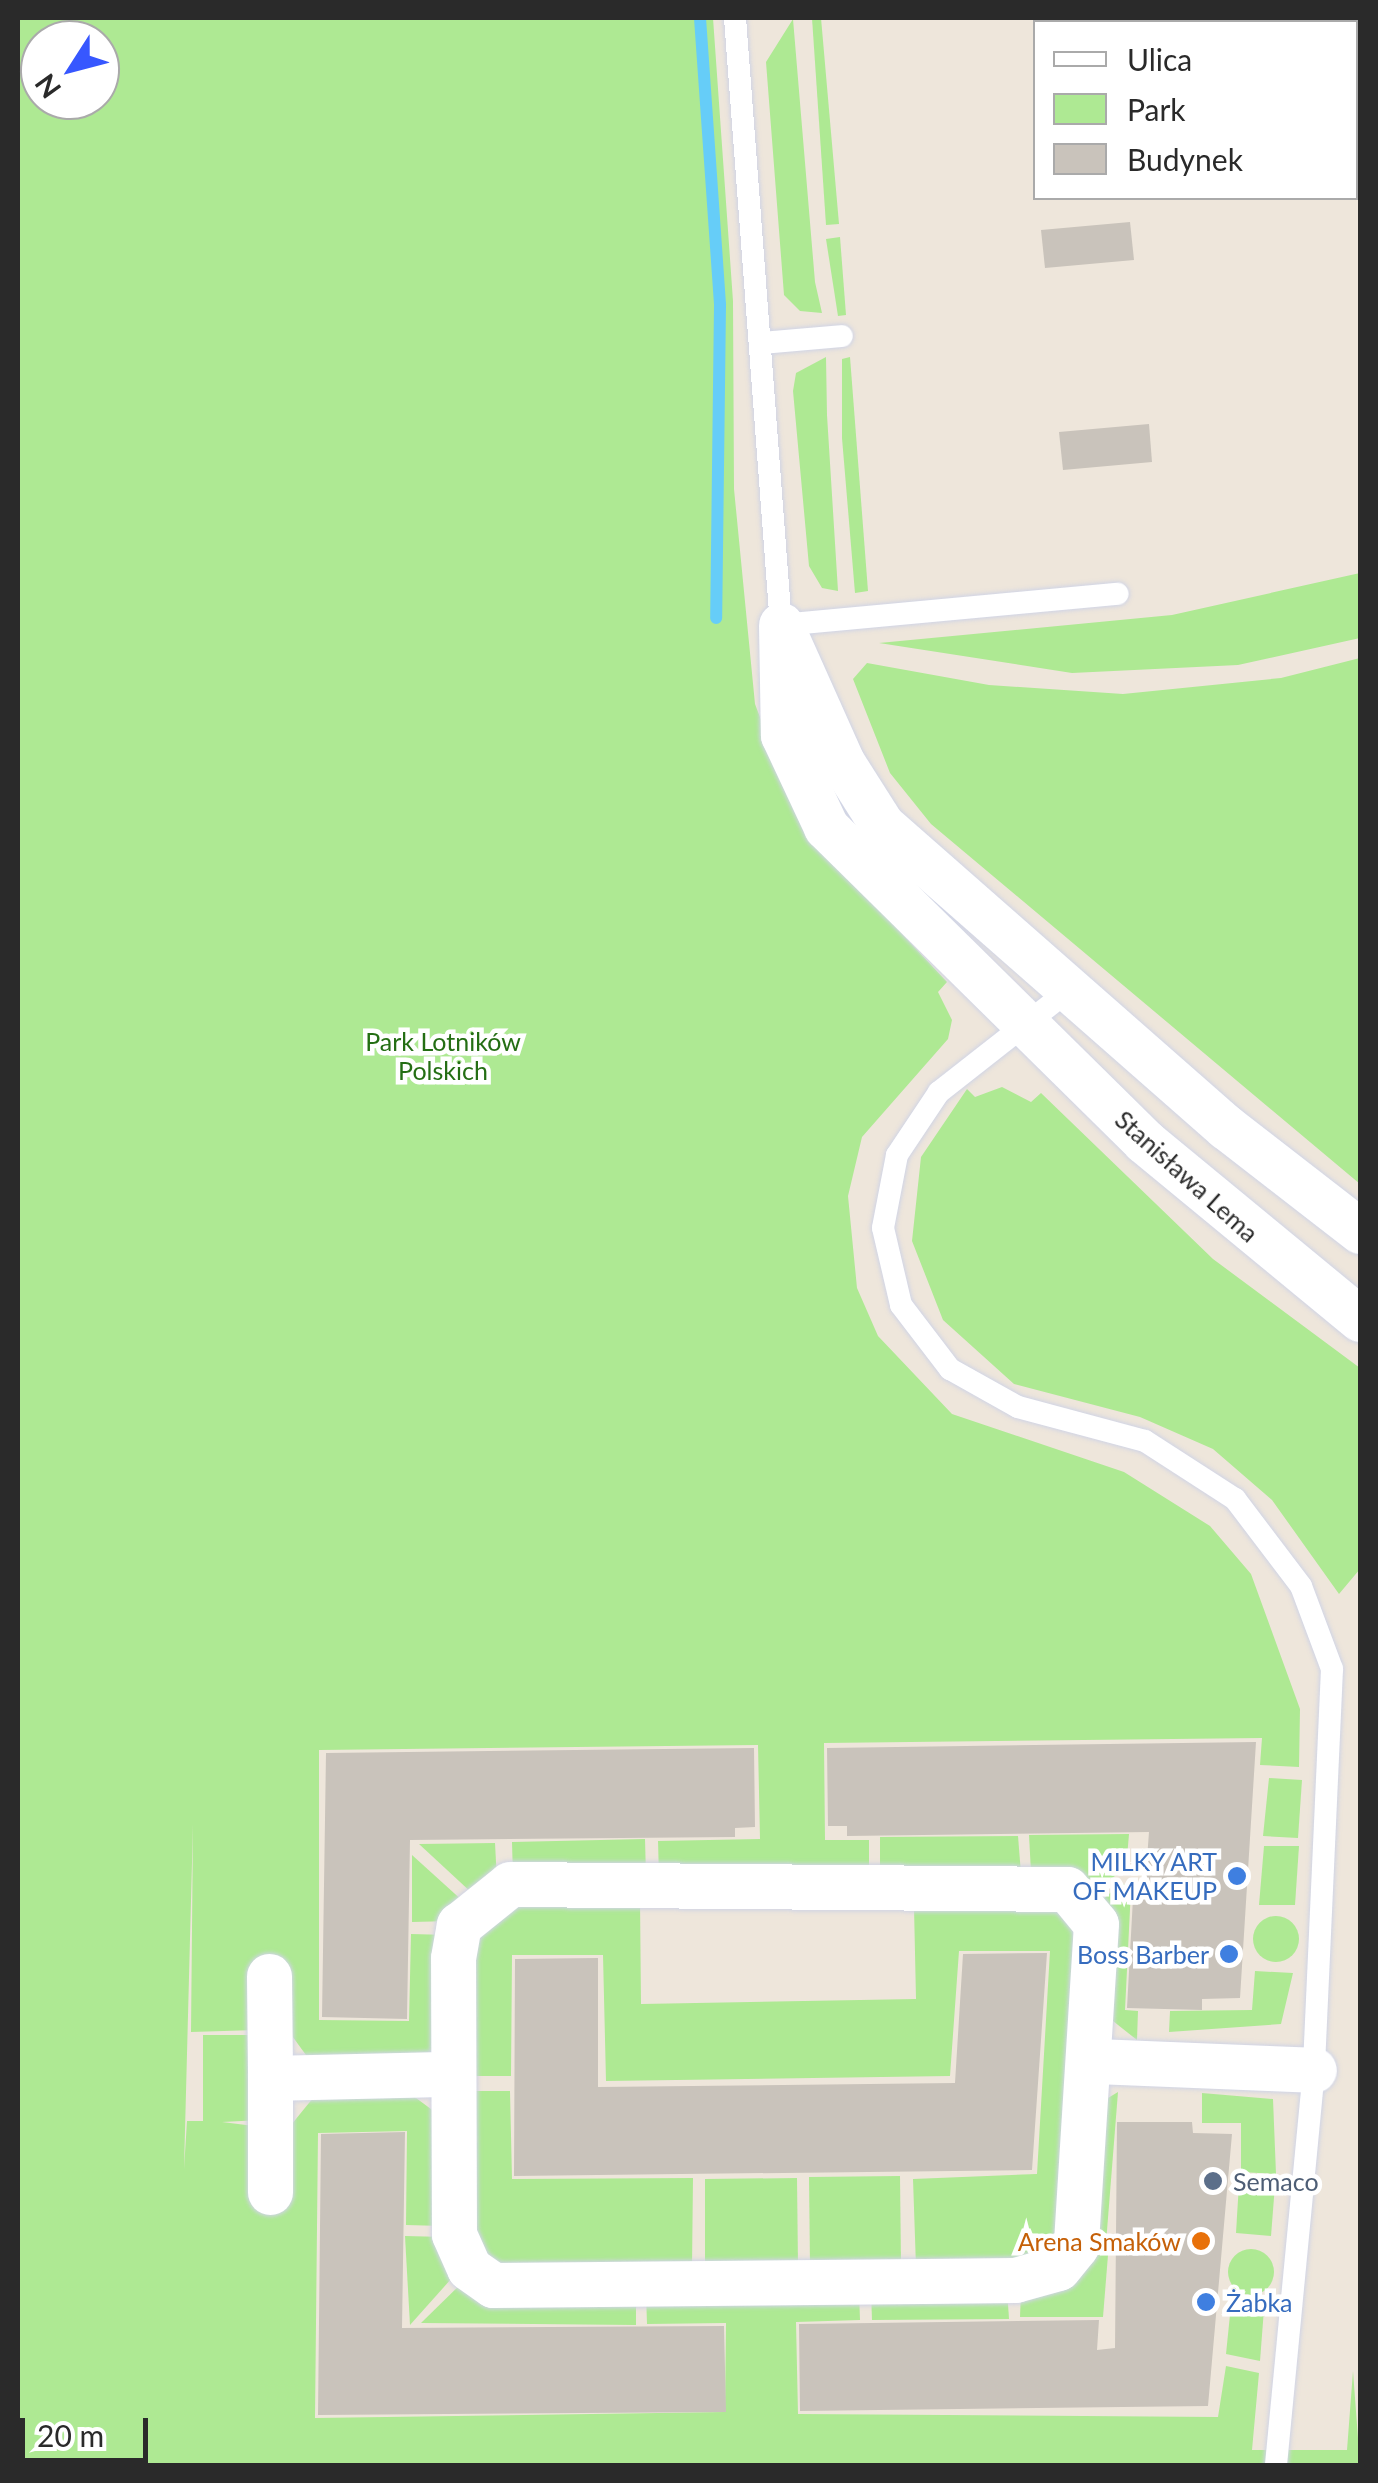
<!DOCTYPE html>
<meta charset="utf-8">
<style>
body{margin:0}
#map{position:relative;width:1378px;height:2483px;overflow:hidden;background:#eee6db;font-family:Lato,sans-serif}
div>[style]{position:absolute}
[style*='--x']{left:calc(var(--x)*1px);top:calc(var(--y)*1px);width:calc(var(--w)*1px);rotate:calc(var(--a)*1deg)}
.green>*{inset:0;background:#aee993}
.round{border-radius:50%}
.stream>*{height:12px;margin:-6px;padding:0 6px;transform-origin:6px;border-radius:6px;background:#66cdf8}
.building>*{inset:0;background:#c9c3bb}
.roads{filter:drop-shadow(0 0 2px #d0d4e5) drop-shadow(0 0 2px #d0d4e5)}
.service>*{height:22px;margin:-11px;padding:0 11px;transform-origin:11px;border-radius:11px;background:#fff}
.minor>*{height:45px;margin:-22.5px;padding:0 22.5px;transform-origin:22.5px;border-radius:22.5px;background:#fff}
.dots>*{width:28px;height:28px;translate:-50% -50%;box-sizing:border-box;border:5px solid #fff;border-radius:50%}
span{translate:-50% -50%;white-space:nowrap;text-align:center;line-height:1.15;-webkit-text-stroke:9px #fff;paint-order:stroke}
.park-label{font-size:25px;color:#246e14}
.street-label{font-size:25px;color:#2a2a2a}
.shop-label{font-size:25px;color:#366cbe}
.right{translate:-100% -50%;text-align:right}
.left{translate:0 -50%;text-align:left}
.service-label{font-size:25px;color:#4e5e75}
.food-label{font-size:25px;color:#c56008}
.frame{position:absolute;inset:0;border:20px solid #2a2a2a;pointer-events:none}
.legend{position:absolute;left:1033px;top:20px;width:325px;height:180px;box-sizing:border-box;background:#fff;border:2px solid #aaa;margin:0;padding:12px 18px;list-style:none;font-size:30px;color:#2a2a2a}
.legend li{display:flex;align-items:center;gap:20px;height:50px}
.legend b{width:50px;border:2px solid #aaa}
.north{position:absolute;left:20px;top:20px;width:100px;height:100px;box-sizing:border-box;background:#fff;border:2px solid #aaa;border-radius:50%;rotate:234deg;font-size:28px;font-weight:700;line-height:40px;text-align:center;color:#2a2a2a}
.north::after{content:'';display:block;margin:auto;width:35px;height:45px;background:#3757ff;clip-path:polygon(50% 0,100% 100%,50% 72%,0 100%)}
.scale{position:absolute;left:20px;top:2418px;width:128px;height:45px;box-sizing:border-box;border:5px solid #2a2a2a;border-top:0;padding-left:12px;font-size:30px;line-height:35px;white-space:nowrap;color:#2a2a2a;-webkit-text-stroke:8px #fff;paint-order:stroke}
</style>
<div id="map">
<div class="green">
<i style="clip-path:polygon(evenodd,18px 18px,713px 18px,733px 301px,734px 489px,755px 704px,801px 826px,947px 982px,938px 992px,952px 1020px,948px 1039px,862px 1137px,848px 1196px,857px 1288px,878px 1336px,952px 1414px,1124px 1472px,1210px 1526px,1251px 1574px,1300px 1709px,1299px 1767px,1260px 1765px,1262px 1738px,824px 1743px,825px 1840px,869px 1840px,869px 1872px,659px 1877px,658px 1841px,760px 1839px,758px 1745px,319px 1750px,319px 2020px,409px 2021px,411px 1934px,448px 1935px,446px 2069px,314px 2066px,287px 2029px,191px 2032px,193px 1824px,184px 2169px,187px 2121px,203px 2121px,203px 2035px,259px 2035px,259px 2120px,222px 2122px,287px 2130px,313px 2098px,412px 2095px,439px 2115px,443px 2226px,406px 2225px,407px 2131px,318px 2133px,315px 2418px,725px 2412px,726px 2323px,647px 2324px,646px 2294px,859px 2292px,860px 2320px,796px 2322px,798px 2414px,1218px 2417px,1226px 2366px,1259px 2373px,1252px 2450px,1347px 2450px,1353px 2371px,1360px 2465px,18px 2465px,18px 18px,40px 40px,100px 40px,100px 100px,40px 100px,40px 40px)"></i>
<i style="clip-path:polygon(812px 18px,821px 18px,839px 224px,826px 225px)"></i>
<i style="clip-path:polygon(793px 19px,815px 282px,822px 313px,800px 311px,784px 295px,766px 62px)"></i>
<i style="clip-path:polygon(840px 237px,846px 315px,838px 316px,826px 239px)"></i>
<i style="clip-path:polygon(826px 357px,827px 415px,838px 591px,822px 588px,809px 566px,793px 391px,796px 373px)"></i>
<i style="clip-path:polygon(850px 357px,868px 591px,855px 593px,842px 438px,842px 359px)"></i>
<i style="clip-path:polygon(1360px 573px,1360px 638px,1238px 665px,1072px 673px,879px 643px,1172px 615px)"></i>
<i style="clip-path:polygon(1360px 658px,1360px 1184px,931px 824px,890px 773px,853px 679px,867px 663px,989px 685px,1123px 694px,1281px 678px)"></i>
<i style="clip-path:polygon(1002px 1087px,1031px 1102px,1041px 1093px,1213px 1259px,1360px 1368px,1360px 1569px,1339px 1594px,1272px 1500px,1213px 1449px,1140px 1417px,1014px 1384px,943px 1320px,912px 1241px,921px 1157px,967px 1089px,975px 1097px)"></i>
<i style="clip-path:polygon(1269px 1778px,1302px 1780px,1298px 1838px,1263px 1836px)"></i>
<i style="clip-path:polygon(1129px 1834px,1126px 1869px,1093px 1890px,1031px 1872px,1029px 1835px)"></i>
<i style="clip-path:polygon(1018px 1836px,1021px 1874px,880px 1876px,880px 1837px)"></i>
<i style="clip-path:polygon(645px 1839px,646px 1876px,513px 1878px,512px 1842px)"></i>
<i style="clip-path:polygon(495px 1843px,497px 1881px,473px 1894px,419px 1844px)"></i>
<i style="clip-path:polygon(1264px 1846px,1299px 1846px,1295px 1905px,1259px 1905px)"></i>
<i style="clip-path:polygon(412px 1855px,465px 1903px,452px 1921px,412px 1922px)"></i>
<i style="clip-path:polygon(1122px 1883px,1131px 1889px,1125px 2010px,1138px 2011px,1137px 2040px,1113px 2021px,1115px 1930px,1102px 1900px)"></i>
<i style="clip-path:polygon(640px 1899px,641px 2004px,916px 1999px,914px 1907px,1057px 1907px,1074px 1918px,1064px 2241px,1047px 2259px,916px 2267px,913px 2179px,1037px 2174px,1050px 1951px,959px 1951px,950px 2076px,606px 2081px,603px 1955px,512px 1955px,511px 2076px,470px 2076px,468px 1936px,481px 1909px)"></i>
<i class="round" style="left:1253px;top:1916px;width:46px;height:46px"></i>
<i style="clip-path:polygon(1255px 1971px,1293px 1973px,1281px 2024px,1169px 2032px,1170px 2011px,1252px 2010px)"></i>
<i style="clip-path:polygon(470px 2091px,510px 2091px,512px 2179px,693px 2178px,692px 2267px,493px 2265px,472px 2241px)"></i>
<i style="clip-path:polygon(1118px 2092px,1106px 2243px,1085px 2241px,1108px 2098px)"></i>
<i style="clip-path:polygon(1202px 2093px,1273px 2099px,1276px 2174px,1241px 2172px,1241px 2123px,1202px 2123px)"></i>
<i style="clip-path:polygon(900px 2176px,901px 2265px,810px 2266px,809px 2177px)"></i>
<i style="clip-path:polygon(797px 2178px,798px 2266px,705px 2267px,705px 2179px)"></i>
<i style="clip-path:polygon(1239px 2183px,1275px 2185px,1271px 2236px,1236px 2233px)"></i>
<i style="clip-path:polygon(405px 2236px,445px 2237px,460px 2269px,410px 2325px)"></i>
<i class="round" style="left:1228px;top:2249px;width:46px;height:46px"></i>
<i style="clip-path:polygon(1079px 2253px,1108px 2255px,1103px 2317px,1020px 2317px,1021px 2291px)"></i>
<i style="clip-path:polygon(468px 2277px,636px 2291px,636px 2325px,421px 2323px)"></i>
<i style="clip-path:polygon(1007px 2289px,1009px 2319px,872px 2320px,871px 2291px)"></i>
<i style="clip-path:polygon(1231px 2305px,1264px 2309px,1260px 2361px,1226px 2354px)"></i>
</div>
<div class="stream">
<i style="--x:700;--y:18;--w:288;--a:86"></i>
<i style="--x:720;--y:305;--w:313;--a:90.7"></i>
</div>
<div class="building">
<i style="clip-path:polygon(1196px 18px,1360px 18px,1360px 70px,1356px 22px)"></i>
<i style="clip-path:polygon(1130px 222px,1134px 260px,1045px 268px,1041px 230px)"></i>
<i style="clip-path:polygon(1149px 424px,1152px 462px,1063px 470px,1059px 432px)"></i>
<i style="clip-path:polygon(1256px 1742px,1240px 1998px,1202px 1999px,1202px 2010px,1127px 2008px,1133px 1898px,1144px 1899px,1149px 1832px,847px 1836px,847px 1826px,828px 1826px,827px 1748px)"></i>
<i style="clip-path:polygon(754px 1748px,755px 1827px,735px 1828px,735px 1837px,410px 1840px,407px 2019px,322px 2017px,326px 1753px)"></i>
<i style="clip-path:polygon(1047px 1953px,1032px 2170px,514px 2176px,515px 1959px,598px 1958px,598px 2087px,955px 2083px,963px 1954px)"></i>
<i style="clip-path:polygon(1117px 2122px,1192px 2122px,1193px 2133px,1232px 2134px,1208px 2406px,800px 2411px,799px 2324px,1099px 2320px,1097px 2350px,1115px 2348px)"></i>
<i style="clip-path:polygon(405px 2132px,402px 2328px,724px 2326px,726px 2412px,318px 2415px,321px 2134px)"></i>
</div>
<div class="roads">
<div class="service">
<i style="--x:735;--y:18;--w:609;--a:85.67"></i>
<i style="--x:781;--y:625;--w:338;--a:-5.3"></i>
<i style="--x:761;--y:343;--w:81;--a:-4.9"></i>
<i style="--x:1068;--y:991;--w:164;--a:141.9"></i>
<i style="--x:939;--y:1092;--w:76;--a:123.7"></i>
<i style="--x:897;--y:1155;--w:74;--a:100.9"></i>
<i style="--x:883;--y:1228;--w:79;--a:76.8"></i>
<i style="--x:901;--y:1305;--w:81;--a:52.6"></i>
<i style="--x:950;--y:1369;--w:78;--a:29.2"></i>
<i style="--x:1018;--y:1407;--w:131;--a:15"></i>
<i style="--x:1145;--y:1441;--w:107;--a:32.8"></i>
<i style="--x:1235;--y:1499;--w:109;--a:52.8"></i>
<i style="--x:1301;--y:1586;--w:89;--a:69.5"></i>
<i style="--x:1332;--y:1669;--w:401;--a:92.6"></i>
<i style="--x:1314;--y:2070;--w:398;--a:95.5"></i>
</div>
<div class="minor">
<i style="--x:781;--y:625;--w:110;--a:89"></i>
<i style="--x:783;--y:735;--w:102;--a:64.9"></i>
<i style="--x:826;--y:827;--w:447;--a:44.6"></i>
<i style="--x:1144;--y:1141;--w:280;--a:39.5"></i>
<i style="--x:787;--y:639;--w:135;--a:65.9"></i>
<i style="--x:842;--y:762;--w:75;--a:57.6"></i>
<i style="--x:882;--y:825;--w:458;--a:41.3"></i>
<i style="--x:1226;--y:1127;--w:170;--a:37.8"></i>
<i style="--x:510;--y:1884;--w:557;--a:0.51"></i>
<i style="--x:1067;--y:1889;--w:45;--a:50.4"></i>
<i style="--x:1096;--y:1924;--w:323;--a:93.6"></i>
<i style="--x:1076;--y:2246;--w:28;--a:129"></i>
<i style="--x:1058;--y:2268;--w:45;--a:164.4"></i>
<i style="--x:1015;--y:2280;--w:522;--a:179.45"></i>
<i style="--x:493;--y:2285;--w:29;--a:-145"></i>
<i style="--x:469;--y:2268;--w:37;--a:-114"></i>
<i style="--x:454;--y:2234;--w:276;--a:-90.2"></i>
<i style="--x:453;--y:1958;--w:34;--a:-80"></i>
<i style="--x:459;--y:1925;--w:65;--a:-38.8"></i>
<i style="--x:269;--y:1976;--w:102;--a:89.4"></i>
<i style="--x:1093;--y:2061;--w:221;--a:2.3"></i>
<i style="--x:270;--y:2192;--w:114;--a:-90"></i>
<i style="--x:270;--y:2078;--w:183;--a:-1.3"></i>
</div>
</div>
<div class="dots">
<i style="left:1237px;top:1876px;background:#3f7fe0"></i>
<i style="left:1229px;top:1954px;background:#3f7fe0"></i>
<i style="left:1213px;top:2181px;background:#5c6f8a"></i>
<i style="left:1201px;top:2241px;background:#e8710a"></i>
<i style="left:1206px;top:2302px;background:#3f7fe0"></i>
</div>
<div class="park-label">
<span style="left:443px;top:1056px">Park Lotników<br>Polskich</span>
</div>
<div class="street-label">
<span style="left:1187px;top:1176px;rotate:42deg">Stanisława Lema</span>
</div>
<div class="shop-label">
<span class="right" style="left:1217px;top:1876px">MILKY ART<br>OF MAKEUP</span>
<span class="right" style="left:1209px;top:1954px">Boss Barber</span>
<span class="left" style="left:1226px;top:2302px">Żabka</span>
</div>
<div class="service-label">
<span class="left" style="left:1233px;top:2181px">Semaco</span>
</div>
<div class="food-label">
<span class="right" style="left:1181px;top:2241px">Arena Smaków</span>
</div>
<div class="frame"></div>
<ul class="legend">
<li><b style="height:12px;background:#fff"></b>Ulica</li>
<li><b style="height:28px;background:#aee993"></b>Park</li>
<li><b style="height:28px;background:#c9c3bb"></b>Budynek</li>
</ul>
<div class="north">N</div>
<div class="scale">20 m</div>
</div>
